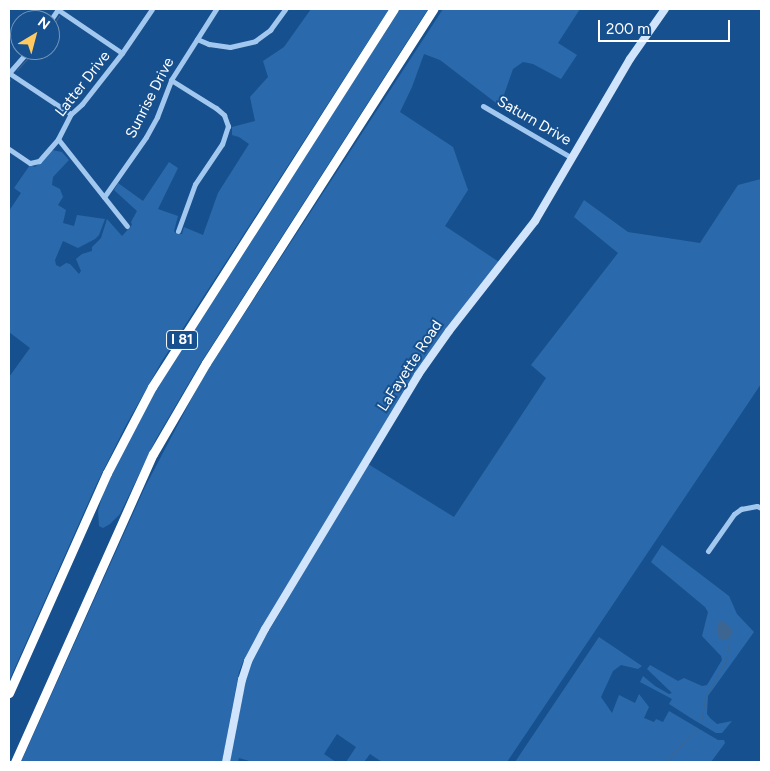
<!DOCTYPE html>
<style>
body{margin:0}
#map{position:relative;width:770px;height:771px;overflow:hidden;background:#17508e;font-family:Figtree,sans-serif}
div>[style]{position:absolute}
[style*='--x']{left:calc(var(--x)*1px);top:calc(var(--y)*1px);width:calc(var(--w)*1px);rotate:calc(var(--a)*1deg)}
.green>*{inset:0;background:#2a6aac}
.water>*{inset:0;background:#3c6592}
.stream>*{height:1px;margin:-0.5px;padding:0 0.5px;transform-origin:0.5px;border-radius:0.5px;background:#3c6592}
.street>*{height:5px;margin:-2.5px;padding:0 2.5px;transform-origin:2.5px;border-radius:2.5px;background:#a3c8ef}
.secondary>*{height:8px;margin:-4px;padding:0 4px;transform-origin:4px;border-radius:4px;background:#d0e4fb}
.highway>*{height:9px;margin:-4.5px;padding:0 4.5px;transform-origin:4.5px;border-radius:4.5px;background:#fff}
span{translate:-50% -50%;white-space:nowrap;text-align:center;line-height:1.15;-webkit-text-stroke:4px #17508e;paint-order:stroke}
.shield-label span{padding:1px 4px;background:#17508e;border:1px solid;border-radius:4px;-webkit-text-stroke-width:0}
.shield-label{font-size:14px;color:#fff;font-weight:700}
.street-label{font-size:15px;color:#fff}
.frame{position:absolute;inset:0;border:10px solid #fff;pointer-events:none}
.north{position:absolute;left:10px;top:10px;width:50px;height:50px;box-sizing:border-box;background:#17508e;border:1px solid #7496bb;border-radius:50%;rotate:37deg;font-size:14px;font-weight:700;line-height:20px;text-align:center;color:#fff}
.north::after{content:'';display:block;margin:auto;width:18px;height:22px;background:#ffcb61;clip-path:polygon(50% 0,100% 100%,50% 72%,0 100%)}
.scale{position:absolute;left:598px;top:20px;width:132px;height:22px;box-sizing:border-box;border:2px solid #fff;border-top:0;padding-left:6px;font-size:15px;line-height:18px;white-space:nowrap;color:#fff;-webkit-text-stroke:4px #17508e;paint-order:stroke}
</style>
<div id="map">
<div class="green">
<i style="clip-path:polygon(311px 9px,389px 9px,162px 361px,125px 427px,97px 483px,9px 681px,9px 377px,30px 348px,9px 332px,9px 211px,21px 193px,14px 188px,30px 165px,35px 167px,52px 150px,62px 152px,69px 160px,53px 177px,52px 185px,60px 189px,63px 197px,58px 205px,66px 210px,63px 223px,74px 226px,77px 215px,105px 219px,99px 235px,95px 239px,78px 248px,63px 241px,55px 260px,56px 265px,60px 267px,66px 263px,70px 264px,79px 274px,81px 271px,76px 259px,82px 254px,92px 251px,92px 247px,101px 238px,107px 219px,122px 236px,132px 225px,131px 222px,137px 211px,114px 190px,118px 183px,143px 201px,169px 162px,178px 168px,158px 209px,178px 216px,174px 231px,177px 234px,182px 234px,184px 227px,203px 235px,218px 193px,249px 144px,239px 137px,232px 135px,232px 127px,255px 121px,250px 97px,268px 77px,263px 61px,284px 47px)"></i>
<i style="clip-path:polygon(400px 9px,428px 9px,200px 364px,156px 439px,120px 514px,110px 524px,103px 528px,99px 526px,98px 511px,105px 487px,134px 428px,164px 376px)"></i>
<i style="clip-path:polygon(443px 9px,580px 9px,558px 43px,577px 55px,561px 79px,533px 64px,523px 62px,513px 69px,500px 106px,440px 60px,424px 54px,412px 87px,400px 112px,453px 147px,468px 190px,445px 226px,499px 262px,441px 336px,244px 659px,239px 672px,222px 762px,21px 762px,145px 487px,203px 377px)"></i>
<i style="clip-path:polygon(761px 179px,761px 384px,507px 762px,382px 762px,370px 754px,364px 762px,346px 762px,356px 747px,337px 734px,324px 754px,336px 762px,253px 762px,239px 758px,238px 762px,229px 762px,248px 670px,254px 656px,368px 464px,454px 517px,546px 378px,531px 365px,618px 253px,574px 217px,584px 200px,628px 232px,700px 243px,738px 185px)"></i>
<i style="clip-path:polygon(662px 545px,729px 596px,737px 614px,754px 632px,708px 696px,707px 714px,710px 718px,717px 724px,732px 721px,722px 733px,716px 733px,694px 720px,669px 704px,672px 699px,640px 682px,643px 676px,655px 686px,669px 694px,672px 693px,647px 669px,650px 665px,678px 681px,684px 678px,702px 686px,707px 685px,722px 660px,721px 656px,702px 636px,708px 612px,705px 607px,651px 562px)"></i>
<i style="clip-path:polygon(599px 637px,642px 666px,638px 669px,621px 665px,613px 671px,601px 697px,612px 713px,619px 695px,635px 703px,639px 694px,649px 707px,644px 718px,654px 722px,656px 719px,663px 722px,669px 711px,718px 740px,724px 740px,725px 743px,711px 762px,515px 762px)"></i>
</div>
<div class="water">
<i style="clip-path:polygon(721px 620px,728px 625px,733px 632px,728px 639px,721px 639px,718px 636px,718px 623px)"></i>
</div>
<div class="stream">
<i style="--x:50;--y:30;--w:17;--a:-57"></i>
<i style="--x:17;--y:70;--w:27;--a:-48"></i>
<i style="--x:9;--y:82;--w:3;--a:-72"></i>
<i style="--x:701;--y:723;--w:25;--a:-81"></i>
<i style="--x:705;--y:698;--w:43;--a:-61.1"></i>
<i style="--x:726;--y:660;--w:22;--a:-80"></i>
<i style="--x:667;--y:762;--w:8;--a:-60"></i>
<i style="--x:671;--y:755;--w:37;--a:-44"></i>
</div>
<div class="street">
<i style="--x:57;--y:9;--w:78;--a:34.1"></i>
<i style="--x:50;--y:21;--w:14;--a:-56"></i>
<i style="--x:197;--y:39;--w:13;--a:23"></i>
<i style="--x:209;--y:44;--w:21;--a:8"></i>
<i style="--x:230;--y:47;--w:26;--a:-13"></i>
<i style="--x:255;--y:41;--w:19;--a:-36"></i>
<i style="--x:270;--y:30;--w:26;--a:-54"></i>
<i style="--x:9;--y:73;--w:74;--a:33.5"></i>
<i style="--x:9;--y:73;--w:30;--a:-49"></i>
<i style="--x:171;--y:80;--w:53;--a:31.9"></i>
<i style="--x:216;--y:108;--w:11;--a:41"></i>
<i style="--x:224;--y:115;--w:12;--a:70"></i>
<i style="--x:228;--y:126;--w:19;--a:108"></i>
<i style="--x:222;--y:144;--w:48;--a:124"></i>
<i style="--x:195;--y:184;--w:50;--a:109.9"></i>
<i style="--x:483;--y:106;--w:103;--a:30.3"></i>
<i style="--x:58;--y:139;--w:111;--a:51.6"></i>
<i style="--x:9;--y:149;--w:25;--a:34"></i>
<i style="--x:30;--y:163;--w:9;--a:-13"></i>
<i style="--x:39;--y:161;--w:29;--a:-49"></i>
<i style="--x:58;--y:139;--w:28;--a:-63"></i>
<i style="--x:71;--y:114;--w:15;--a:-42"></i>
<i style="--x:82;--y:104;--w:65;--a:-51.9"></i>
<i style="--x:122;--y:53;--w:53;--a:-55.7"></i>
<i style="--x:104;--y:197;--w:73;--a:-55"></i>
<i style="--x:146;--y:137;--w:23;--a:-61"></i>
<i style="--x:157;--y:117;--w:40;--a:-69"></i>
<i style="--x:171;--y:80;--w:84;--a:-57.6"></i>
<i style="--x:708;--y:551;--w:45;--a:-54.9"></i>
<i style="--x:734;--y:514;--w:9;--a:-36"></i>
<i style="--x:741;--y:509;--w:16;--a:-11"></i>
<i style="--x:757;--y:506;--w:4;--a:27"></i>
</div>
<div class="secondary">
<i style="--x:226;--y:762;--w:84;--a:-79"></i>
<i style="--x:242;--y:680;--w:20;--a:-72"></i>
<i style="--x:248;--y:661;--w:36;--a:-62"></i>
<i style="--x:265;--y:629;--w:297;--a:-58.9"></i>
<i style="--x:418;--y:375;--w:54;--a:-54.8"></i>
<i style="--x:449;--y:331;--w:140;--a:-52"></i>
<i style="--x:535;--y:221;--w:188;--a:-59.6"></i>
<i style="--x:630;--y:59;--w:61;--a:-55"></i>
</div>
<div class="highway">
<i style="--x:9;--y:693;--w:241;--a:-66"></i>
<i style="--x:107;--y:473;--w:97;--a:-62.4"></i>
<i style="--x:152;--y:387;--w:449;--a:-57.4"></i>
<i style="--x:15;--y:762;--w:338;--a:-65.9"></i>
<i style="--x:153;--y:454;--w:105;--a:-59.8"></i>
<i style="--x:206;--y:363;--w:421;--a:-57.3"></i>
</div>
<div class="shield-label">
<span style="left:182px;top:340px">I 81</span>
</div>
<div class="street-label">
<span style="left:83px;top:84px;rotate:-52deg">Latter Drive</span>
<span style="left:150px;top:98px;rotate:-63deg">Sunrise Drive</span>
<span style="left:534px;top:121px;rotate:30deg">Saturn Drive</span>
<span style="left:410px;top:366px;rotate:-57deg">LaFayette Road</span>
</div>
<div class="frame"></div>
<div class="north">N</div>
<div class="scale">200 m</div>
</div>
